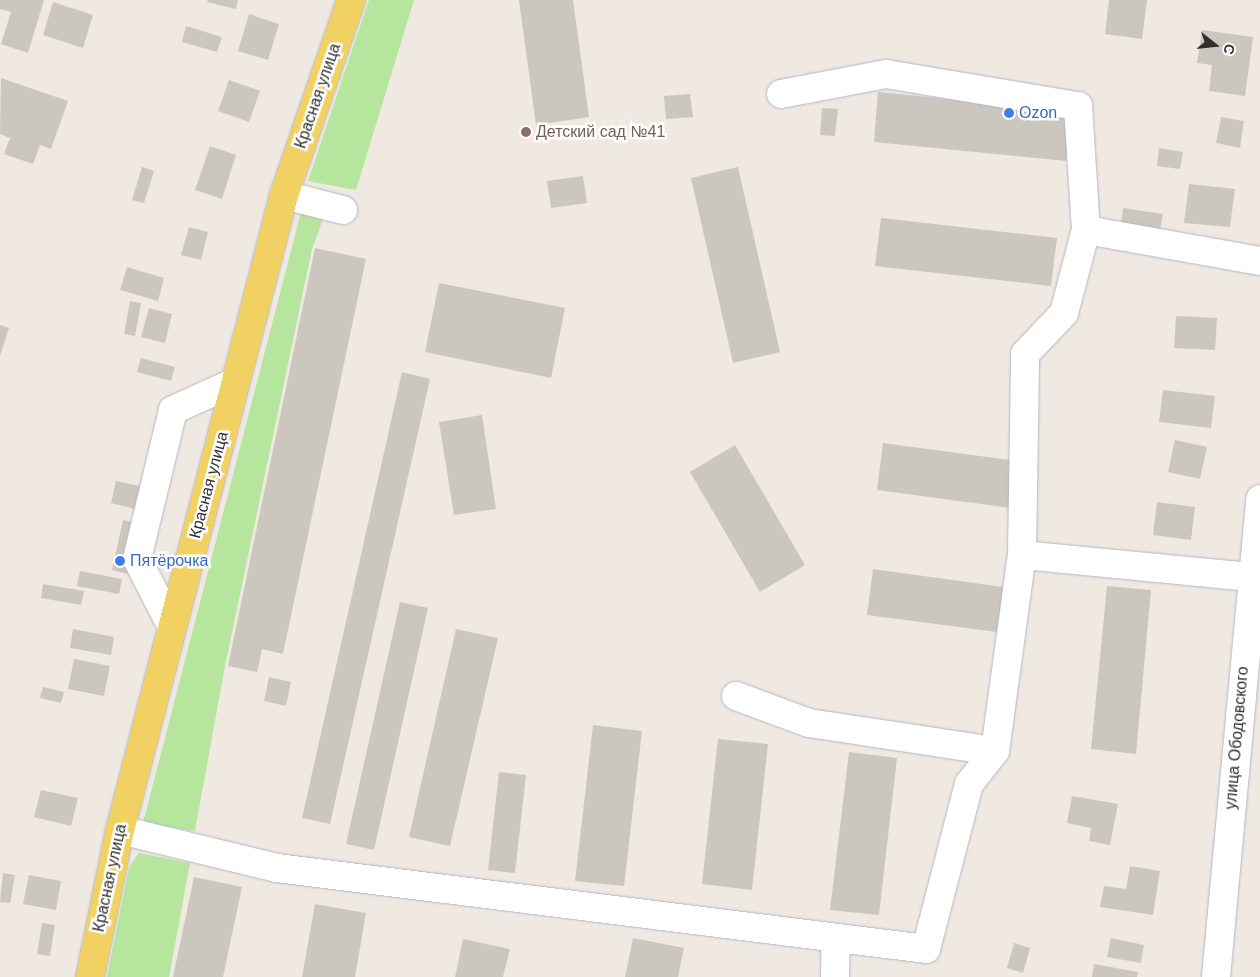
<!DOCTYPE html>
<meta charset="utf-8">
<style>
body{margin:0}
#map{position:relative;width:1260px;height:977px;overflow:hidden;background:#efe9e1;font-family:Arial,sans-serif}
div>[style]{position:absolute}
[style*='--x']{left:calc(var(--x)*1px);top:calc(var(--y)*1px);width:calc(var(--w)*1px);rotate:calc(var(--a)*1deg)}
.green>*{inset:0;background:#b6e59e}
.building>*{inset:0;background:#cbc7bf}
.roads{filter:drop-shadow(0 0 1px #b4b7c1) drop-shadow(0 0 1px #b4b7c1)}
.minor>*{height:28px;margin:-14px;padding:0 14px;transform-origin:14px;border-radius:14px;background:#fff}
.major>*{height:28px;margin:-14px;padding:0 14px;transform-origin:14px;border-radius:14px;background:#f2d163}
.dots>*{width:14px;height:14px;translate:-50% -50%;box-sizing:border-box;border:2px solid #fff;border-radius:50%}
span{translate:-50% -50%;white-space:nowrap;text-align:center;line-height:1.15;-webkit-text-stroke:5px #fff;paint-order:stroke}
.street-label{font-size:16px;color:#2e2e2e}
.shop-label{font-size:16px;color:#366cbe}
.left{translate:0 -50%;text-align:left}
.education-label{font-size:16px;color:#785e54}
.north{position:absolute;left:1190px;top:20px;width:50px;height:50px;-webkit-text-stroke:4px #fff;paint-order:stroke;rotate:106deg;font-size:14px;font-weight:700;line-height:20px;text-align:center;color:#2e2e2e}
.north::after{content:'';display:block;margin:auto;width:18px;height:22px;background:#2e2e2e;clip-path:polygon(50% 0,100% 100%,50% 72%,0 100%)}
</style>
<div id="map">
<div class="green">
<i style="clip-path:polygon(369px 0,414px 0,356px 190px,308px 181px)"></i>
<i style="clip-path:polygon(301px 212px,323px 219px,312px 249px,225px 666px,195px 831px,143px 823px)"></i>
<i style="clip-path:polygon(139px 853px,190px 863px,169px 977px,107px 977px,129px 867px)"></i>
</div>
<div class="building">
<i style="clip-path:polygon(0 0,44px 0,28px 53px,1px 44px,11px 12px,0 9px)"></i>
<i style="clip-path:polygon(208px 0,238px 0,236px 9px,207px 2px)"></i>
<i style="clip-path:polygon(519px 0,573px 0,589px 117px,536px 125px)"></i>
<i style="clip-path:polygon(1109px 0,1147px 0,1142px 39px,1105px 34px)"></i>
<i style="clip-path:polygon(53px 2px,93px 15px,83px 48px,43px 35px)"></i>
<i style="clip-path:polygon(249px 14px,279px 24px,268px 60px,238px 51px)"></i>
<i style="clip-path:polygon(186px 26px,222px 37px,217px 52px,182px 42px)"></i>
<i style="clip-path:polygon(1202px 30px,1253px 37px,1245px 96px,1209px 91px,1212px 65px,1197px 63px)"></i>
<i style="clip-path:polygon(1px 78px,68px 101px,51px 149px,40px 145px,33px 164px,4px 154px,10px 138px,0 134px)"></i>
<i style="clip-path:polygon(229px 80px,260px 91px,249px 122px,218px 111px)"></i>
<i style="clip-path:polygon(878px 92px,1071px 111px,1066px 161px,874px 142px)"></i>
<i style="clip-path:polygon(690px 94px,693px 117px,666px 119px,664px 96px)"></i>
<i style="clip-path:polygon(822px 108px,838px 109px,835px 136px,820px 135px)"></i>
<i style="clip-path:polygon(1221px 117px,1244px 121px,1240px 148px,1216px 143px)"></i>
<i style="clip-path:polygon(210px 146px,236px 155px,222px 199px,195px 190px)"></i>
<i style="clip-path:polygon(1159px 148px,1183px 152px,1180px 169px,1157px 166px)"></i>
<i style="clip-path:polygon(142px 167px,154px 171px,144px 203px,132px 200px)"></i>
<i style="clip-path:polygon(738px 167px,780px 352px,733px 363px,691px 178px)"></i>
<i style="clip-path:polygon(583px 176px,587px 203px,551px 208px,547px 181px)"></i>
<i style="clip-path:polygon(1189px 184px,1235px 189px,1230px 227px,1184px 223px)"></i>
<i style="clip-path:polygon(1123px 208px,1163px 214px,1160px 230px,1121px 224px)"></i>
<i style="clip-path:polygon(881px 218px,1057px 238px,1051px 286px,875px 266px)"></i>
<i style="clip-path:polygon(189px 227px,208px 232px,201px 260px,181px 255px)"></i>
<i style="clip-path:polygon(315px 248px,366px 259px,283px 654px,262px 649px,257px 672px,228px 666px)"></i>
<i style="clip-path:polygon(127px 267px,164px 278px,158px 301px,120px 290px)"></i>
<i style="clip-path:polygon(439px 283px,565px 308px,551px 378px,425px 352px)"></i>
<i style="clip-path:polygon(130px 301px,141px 303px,135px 336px,124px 334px)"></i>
<i style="clip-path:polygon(149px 308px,172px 314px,165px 343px,141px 337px)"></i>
<i style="clip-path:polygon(1176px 316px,1217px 318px,1215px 350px,1174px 348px)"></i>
<i style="clip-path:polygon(0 325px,9px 328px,0 356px)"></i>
<i style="clip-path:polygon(141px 358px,175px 367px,171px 381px,137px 372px)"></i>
<i style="clip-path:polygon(402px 372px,430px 379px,330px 824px,302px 818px)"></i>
<i style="clip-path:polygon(1163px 390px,1215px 396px,1211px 428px,1159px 422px)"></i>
<i style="clip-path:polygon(482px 415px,496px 509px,454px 515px,439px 422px)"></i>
<i style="clip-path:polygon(1175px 440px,1207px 447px,1200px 479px,1168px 472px)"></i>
<i style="clip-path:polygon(883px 443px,1017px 461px,1011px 508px,877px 490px)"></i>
<i style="clip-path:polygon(735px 445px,805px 565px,760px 592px,690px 472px)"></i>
<i style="clip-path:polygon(116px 481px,144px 487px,139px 510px,111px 503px)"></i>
<i style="clip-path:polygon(1157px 502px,1195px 507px,1191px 540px,1153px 535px)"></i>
<i style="clip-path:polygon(123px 520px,140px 524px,128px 574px,112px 570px)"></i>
<i style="clip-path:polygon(873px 569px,1003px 587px,997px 632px,867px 615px)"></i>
<i style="clip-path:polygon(80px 571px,122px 579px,119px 594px,77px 586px)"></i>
<i style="clip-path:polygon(43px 584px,84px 591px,81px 605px,41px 598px)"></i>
<i style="clip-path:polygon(1107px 586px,1151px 590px,1136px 754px,1091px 749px)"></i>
<i style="clip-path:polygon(400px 602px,428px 608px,374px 850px,346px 844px)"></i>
<i style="clip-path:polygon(73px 629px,114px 637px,111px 655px,70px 648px)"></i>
<i style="clip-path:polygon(456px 629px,498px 638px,450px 846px,409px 837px)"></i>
<i style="clip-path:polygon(74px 659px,110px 666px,104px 696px,68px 689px)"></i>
<i style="clip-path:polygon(269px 677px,291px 682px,286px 706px,264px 701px)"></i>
<i style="clip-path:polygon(43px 687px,64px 692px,61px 703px,40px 698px)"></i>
<i style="clip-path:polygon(593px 725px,642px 731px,624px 886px,575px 881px)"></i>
<i style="clip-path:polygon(718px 739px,768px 744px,752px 890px,702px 884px)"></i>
<i style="clip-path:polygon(849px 752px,897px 758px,879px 915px,830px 910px)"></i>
<i style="clip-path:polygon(499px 772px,526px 775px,515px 873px,488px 870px)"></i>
<i style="clip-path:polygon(41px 790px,78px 798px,71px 826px,34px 817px)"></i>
<i style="clip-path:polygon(1072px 796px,1118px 804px,1110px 845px,1089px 841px,1091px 828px,1067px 823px)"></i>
<i style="clip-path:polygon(1130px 866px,1160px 871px,1153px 915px,1100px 907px,1104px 886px,1126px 889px)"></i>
<i style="clip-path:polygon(3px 873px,15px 875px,10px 903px,0 902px)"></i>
<i style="clip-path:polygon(29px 875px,61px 881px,56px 910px,23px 904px)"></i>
<i style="clip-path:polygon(194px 877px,242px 887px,223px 977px,173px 977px)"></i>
<i style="clip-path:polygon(315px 904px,366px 913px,355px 977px,302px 977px)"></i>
<i style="clip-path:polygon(42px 923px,55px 925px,50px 956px,37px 954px)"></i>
<i style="clip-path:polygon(633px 938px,684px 948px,678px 977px,625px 977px)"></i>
<i style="clip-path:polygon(1111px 938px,1144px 945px,1141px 963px,1107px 957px)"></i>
<i style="clip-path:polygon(463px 939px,510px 949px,503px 977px,455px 977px)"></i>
<i style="clip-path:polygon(1014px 943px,1030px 948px,1023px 973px,1007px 968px)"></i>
<i style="clip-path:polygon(1094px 964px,1138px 972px,1137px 977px,1092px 977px)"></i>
</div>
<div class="roads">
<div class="minor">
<i style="--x:781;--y:94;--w:107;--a:-10.8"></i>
<i style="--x:886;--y:74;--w:195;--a:9.5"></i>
<i style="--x:1078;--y:106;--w:124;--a:86.3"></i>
<i style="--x:284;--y:195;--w:61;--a:14.3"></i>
<i style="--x:1022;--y:555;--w:231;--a:5.5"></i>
<i style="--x:172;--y:627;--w:76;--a:-117.2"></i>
<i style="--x:137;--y:559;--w:153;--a:-76.4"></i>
<i style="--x:173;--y:410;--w:68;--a:-24.3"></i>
<i style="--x:736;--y:696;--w:78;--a:20.3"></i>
<i style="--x:809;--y:723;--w:188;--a:8.6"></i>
<i style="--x:995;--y:751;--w:198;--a:-82.2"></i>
<i style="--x:1022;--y:555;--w:201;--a:-89.1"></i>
<i style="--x:1025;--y:354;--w:57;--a:-46.4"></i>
<i style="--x:1064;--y:313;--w:86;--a:-75.2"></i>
<i style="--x:1086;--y:230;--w:177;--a:10.1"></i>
<i style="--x:120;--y:830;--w:162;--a:13.6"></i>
<i style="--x:277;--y:868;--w:654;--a:7.11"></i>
<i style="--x:926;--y:949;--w:171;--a:-75.4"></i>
<i style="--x:969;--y:784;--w:42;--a:-51.8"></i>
<i style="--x:835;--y:977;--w:39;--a:-89"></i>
<i style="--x:1216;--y:977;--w:480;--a:-84.7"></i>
</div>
<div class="major">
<i style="--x:90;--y:977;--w:150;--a:-78.5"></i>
<i style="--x:120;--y:830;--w:656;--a:-75.52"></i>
<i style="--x:284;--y:195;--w:206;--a:-71"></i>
</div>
</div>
<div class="dots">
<i style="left:1009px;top:113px;background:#3f7fe0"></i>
<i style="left:526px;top:132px;background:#8d6e63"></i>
<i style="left:120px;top:561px;background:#3f7fe0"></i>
</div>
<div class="street-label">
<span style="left:318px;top:96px;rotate:-71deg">Красная улица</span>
<span style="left:209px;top:485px;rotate:-75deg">Красная улица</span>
<span style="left:1237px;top:738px;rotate:-85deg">улица Ободовского</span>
<span style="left:110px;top:878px;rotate:-78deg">Красная улица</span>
</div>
<div class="shop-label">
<span class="left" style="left:1019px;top:113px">Ozon</span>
<span class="left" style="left:130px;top:561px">Пятёрочка</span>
</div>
<div class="education-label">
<span class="left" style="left:536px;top:132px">Детский сад №41</span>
</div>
<div class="north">С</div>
</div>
